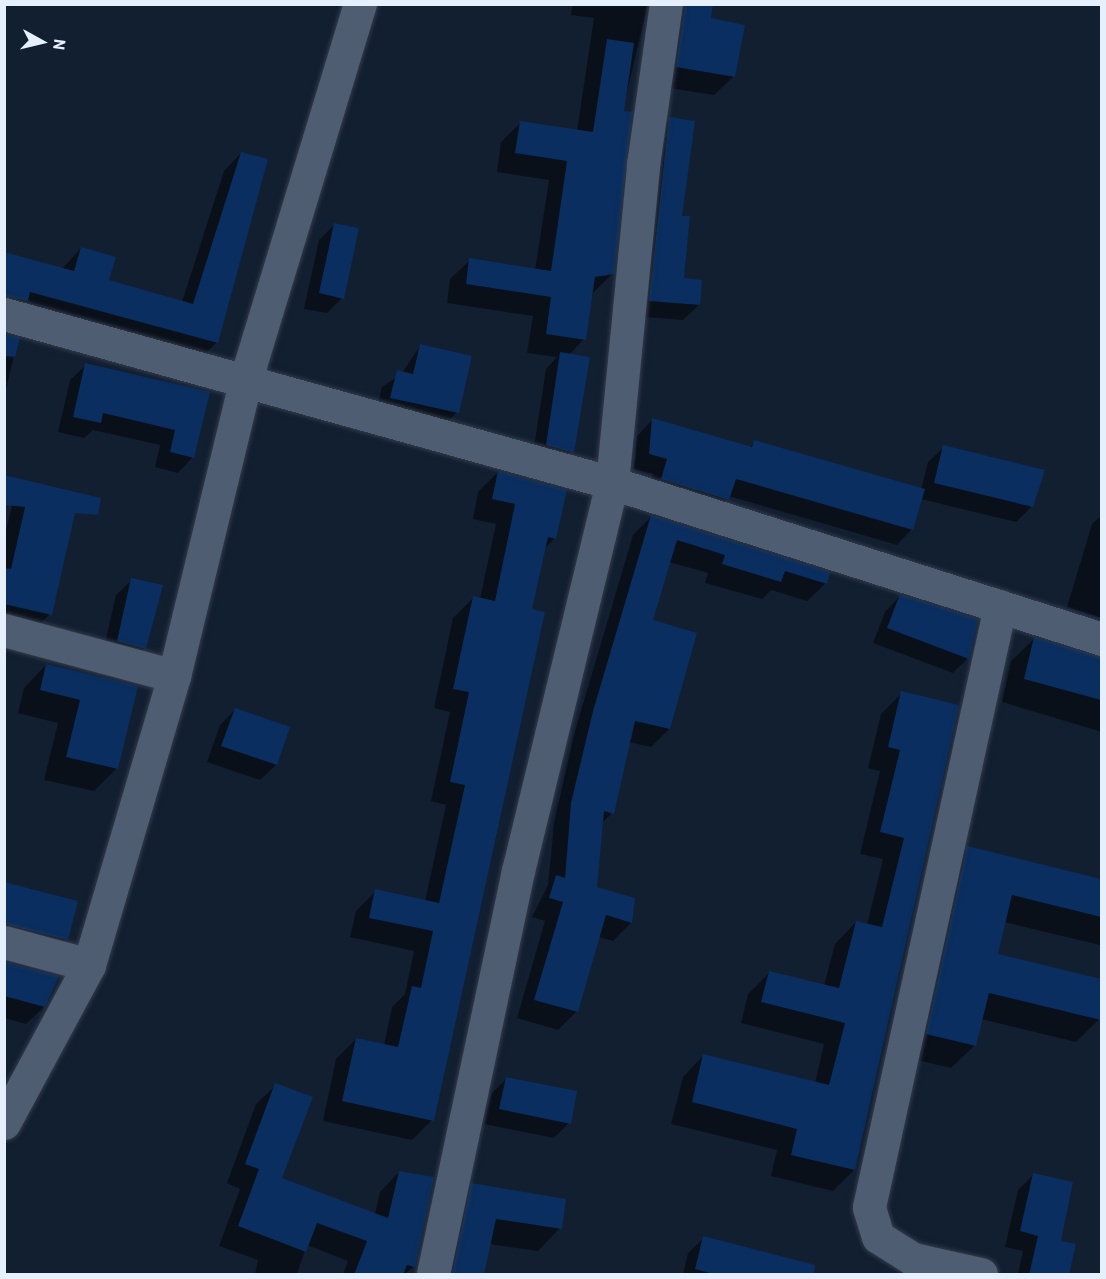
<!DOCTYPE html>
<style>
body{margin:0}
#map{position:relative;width:1106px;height:1279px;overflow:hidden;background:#121f31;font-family:Barlow,sans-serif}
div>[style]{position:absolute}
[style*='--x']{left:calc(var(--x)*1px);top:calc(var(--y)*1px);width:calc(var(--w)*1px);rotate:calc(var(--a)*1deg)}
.shadow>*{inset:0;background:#0007}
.building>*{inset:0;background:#092e5f}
.roads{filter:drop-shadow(0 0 2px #333b4b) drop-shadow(0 0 2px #333b4b)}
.minor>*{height:33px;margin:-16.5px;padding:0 16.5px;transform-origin:16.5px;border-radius:16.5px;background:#4e5d72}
.tertiary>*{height:33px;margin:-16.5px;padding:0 16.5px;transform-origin:16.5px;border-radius:16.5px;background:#4e5d72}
span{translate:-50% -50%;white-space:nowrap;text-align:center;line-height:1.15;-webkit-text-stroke:4.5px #121f31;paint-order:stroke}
.frame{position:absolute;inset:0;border:6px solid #e6effc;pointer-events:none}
.north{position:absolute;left:12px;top:12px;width:60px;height:60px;-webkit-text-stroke:4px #121f31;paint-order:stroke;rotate:98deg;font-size:16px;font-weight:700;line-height:24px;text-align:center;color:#e6effc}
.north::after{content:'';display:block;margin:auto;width:21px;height:27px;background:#e6effc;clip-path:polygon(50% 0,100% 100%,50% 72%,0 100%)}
</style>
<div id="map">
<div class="shadow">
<i style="clip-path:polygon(573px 4px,648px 4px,622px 112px,612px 274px,593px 293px,584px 339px,569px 355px,574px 449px,558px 464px,532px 460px,546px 369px,557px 357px,527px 353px,533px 316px,447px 303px,450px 279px,470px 260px,535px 270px,549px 180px,497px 172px,501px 142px,520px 123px,577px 131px,594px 18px,571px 15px)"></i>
<i style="clip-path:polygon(650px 4px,711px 4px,709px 20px,734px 76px,714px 95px,657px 86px)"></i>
<i style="clip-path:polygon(669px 119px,683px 279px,699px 305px,683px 320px,634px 316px,654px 134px)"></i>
<i style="clip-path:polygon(241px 153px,217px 342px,199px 360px,4px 318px,4px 253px,62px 269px,81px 248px,107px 282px,182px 302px,224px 171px)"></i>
<i style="clip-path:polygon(334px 225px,342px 298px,327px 313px,304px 309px,319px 240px)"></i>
<i style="clip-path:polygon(4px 335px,18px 339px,4px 398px)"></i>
<i style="clip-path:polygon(420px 346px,457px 412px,442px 428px,376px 413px,382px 387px,402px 373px)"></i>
<i style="clip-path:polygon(86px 365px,208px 393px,193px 457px,178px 473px,155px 467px,160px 445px,93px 430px,84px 438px,58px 432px,70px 380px)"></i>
<i style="clip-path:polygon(652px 420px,749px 448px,755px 442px,921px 490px,928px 462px,944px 447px,1032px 506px,1016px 522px,921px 499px,912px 529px,897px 545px,729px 496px,712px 515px,647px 494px,653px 474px,634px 469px,637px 436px)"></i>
<i style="clip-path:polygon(498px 472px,555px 538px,544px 549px,530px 610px,432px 1120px,412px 1140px,323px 1121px,336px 1059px,356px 1039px,384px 1046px,392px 1007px,405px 994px,414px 951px,350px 937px,356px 911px,376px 891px,425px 901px,446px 805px,431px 801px,450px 712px,434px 708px,453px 618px,473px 598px,480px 599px,496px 524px,473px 519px,478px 492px)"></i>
<i style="clip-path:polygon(32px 483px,50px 614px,31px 633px,4px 627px,4px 538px,13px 502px)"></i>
<i style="clip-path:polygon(1102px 515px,1102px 618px,1067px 607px,1092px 524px)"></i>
<i style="clip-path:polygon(651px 517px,826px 583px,807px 601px,771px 590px,762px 599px,705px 583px,708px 573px,669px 562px,651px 621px,669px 729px,651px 747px,629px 742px,612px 813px,601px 824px,596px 888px,631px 923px,613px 941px,598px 937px,576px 1012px,558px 1030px,517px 1018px,545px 921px,532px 917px,548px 885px,554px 823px,575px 731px,633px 535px)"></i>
<i style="clip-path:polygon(132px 580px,145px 648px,130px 664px,102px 656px,116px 595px)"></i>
<i style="clip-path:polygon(900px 596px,968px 658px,953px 673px,873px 643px,885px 612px)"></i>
<i style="clip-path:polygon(1034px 639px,1102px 658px,1102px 732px,1002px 702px,1011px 661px)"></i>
<i style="clip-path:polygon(46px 665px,136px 687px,117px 768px,94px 791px,44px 780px,58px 723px,18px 713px,24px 688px)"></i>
<i style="clip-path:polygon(902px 693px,957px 707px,854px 1170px,833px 1191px,771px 1176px,777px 1150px,671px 1124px,683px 1077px,704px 1055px,815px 1083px,824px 1044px,741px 1023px,748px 994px,770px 972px,824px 986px,835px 944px,856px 922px,867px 925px,883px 859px,860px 854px,880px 771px,868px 768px,881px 714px)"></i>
<i style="clip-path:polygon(235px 710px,288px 728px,276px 765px,260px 780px,207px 762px,220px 725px)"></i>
<i style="clip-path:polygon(967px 848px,1102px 880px,1100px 945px,1004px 922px,996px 955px,1102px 980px,1099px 1019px,1076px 1042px,981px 1019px,974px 1046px,951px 1068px,904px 1057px,944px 871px)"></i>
<i style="clip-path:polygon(4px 883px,67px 939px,49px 956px,4px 944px)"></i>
<i style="clip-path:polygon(4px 963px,44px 1007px,26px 1024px,4px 1018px)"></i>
<i style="clip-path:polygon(506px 1079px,569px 1123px,554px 1138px,484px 1124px,491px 1094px)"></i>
<i style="clip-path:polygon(276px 1085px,280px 1179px,375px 1214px,380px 1192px,399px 1172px,414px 1266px,405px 1274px,343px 1274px,348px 1261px,307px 1245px,297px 1274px,255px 1274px,258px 1260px,219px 1246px,240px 1189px,227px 1183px,256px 1104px)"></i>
<i style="clip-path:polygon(1033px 1175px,1059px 1242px,1068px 1274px,1018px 1274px,1023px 1251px,1005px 1247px,1018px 1190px)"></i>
<i style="clip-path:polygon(472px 1184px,560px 1228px,538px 1251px,489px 1244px,482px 1274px,435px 1274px,449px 1207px)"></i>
<i style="clip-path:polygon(704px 1238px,767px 1274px,683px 1274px,688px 1253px)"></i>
</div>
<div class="building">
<i style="clip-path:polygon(685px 4px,713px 4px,711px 18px,745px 25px,735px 77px,676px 67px)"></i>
<i style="clip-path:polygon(607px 39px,634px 43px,624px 111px,632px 112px,614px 274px,595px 277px,586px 340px,546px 334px,551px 297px,466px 284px,469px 258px,551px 271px,567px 161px,515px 153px,520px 121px,593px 132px)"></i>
<i style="clip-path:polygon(669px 117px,695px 121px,682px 216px,690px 216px,684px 278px,702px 280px,700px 305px,649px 301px)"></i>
<i style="clip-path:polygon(241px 152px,268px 159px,218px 343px,30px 292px,28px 301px,4px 296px,4px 252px,74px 271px,81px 247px,116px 257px,109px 280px,193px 304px)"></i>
<i style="clip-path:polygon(334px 223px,359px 228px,344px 299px,319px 293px)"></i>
<i style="clip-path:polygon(4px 334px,20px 338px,15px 357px,4px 356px)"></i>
<i style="clip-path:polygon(420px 344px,472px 356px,459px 413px,390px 398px,397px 370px,413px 374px)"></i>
<i style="clip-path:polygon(560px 352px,590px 357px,574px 453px,546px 445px)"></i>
<i style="clip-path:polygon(85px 363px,210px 392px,194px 458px,170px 452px,175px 430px,103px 413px,101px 423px,73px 417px)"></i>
<i style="clip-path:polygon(652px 418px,752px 447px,754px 440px,925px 489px,913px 530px,736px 479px,729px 500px,661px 479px,667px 459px,649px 454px)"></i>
<i style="clip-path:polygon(943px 445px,1045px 470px,1033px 507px,934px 483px)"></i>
<i style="clip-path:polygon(498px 471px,567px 490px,556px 539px,548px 537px,532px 609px,545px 612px,434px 1121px,342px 1101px,356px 1038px,398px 1047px,412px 986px,421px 988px,433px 931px,369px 918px,375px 889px,439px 903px,465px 785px,450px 782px,469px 692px,453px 689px,473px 596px,495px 601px,515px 504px,492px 499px)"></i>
<i style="clip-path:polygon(4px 475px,101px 498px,98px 515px,75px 513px,52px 615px,4px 604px,4px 568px,11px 569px,25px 507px,4px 505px)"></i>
<i style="clip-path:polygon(651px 515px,830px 572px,827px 584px,785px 571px,781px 582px,722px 564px,725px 555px,677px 540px,653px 620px,697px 633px,670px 729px,635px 721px,614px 814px,604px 811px,597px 887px,635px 898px,632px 923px,606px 915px,578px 1012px,534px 1000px,563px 902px,549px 898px,556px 875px,565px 878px,571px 803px,593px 711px)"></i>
<i style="clip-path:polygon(131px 578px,163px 585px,146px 649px,117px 641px)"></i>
<i style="clip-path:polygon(900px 594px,978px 619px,969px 659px,887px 628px)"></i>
<i style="clip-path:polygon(1034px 637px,1101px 657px,1101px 700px,1024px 679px)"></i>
<i style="clip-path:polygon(46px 664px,138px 686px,118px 769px,66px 757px,80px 700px,40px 690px)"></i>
<i style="clip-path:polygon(901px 691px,959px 705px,855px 1170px,791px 1155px,797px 1129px,692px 1102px,703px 1054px,829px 1085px,845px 1023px,761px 1002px,769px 971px,839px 988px,856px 921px,882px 927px,904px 838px,880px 832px,900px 750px,888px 747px)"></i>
<i style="clip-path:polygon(235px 708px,290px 727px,277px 765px,221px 746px)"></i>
<i style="clip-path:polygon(967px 846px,1101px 879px,1101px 917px,1012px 895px,998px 954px,1101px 979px,1101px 1020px,989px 993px,976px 1046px,926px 1034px)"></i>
<i style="clip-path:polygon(4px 882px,78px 901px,68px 940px,4px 924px)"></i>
<i style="clip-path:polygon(4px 962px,59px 976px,45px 1007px,4px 996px)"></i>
<i style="clip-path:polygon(506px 1077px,577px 1091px,571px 1124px,499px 1109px)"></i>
<i style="clip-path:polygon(275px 1083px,313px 1097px,282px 1178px,388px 1218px,399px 1171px,434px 1177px,415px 1267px,407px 1265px,403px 1275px,354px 1275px,367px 1241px,317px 1223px,306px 1252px,238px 1226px,259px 1169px,245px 1164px)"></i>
<i style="clip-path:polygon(1033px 1173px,1073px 1182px,1061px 1241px,1076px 1244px,1069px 1275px,1029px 1275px,1038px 1236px,1020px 1231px)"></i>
<i style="clip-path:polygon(471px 1183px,566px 1199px,562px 1229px,496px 1219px,484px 1275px,452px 1275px)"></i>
<i style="clip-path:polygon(703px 1236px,815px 1265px,814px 1275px,717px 1275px,695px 1269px)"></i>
</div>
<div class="roads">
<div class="minor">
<i style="--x:4;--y:630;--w:176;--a:15.1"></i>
<i style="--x:4;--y:942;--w:88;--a:15.1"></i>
<i style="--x:4;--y:1123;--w:179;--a:-61.7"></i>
<i style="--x:89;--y:965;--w:301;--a:-73.6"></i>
<i style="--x:174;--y:676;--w:302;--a:-76.4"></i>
<i style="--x:245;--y:382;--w:395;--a:-73.1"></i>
<i style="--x:433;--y:1274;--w:412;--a:-78.1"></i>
<i style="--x:518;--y:871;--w:399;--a:-76.4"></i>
<i style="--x:612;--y:483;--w:320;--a:-84.4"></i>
<i style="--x:643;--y:165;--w:163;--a:-81.9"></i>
<i style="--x:981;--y:1274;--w:70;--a:-167.6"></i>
<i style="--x:913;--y:1259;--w:41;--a:-147.8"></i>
<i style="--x:878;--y:1237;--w:31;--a:-107"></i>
<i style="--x:869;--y:1207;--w:615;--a:-77.7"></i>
</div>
<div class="tertiary">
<i style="--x:4;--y:314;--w:631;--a:15.53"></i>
<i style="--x:612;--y:483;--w:514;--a:17.66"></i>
</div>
</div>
<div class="frame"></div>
<div class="north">N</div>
</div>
